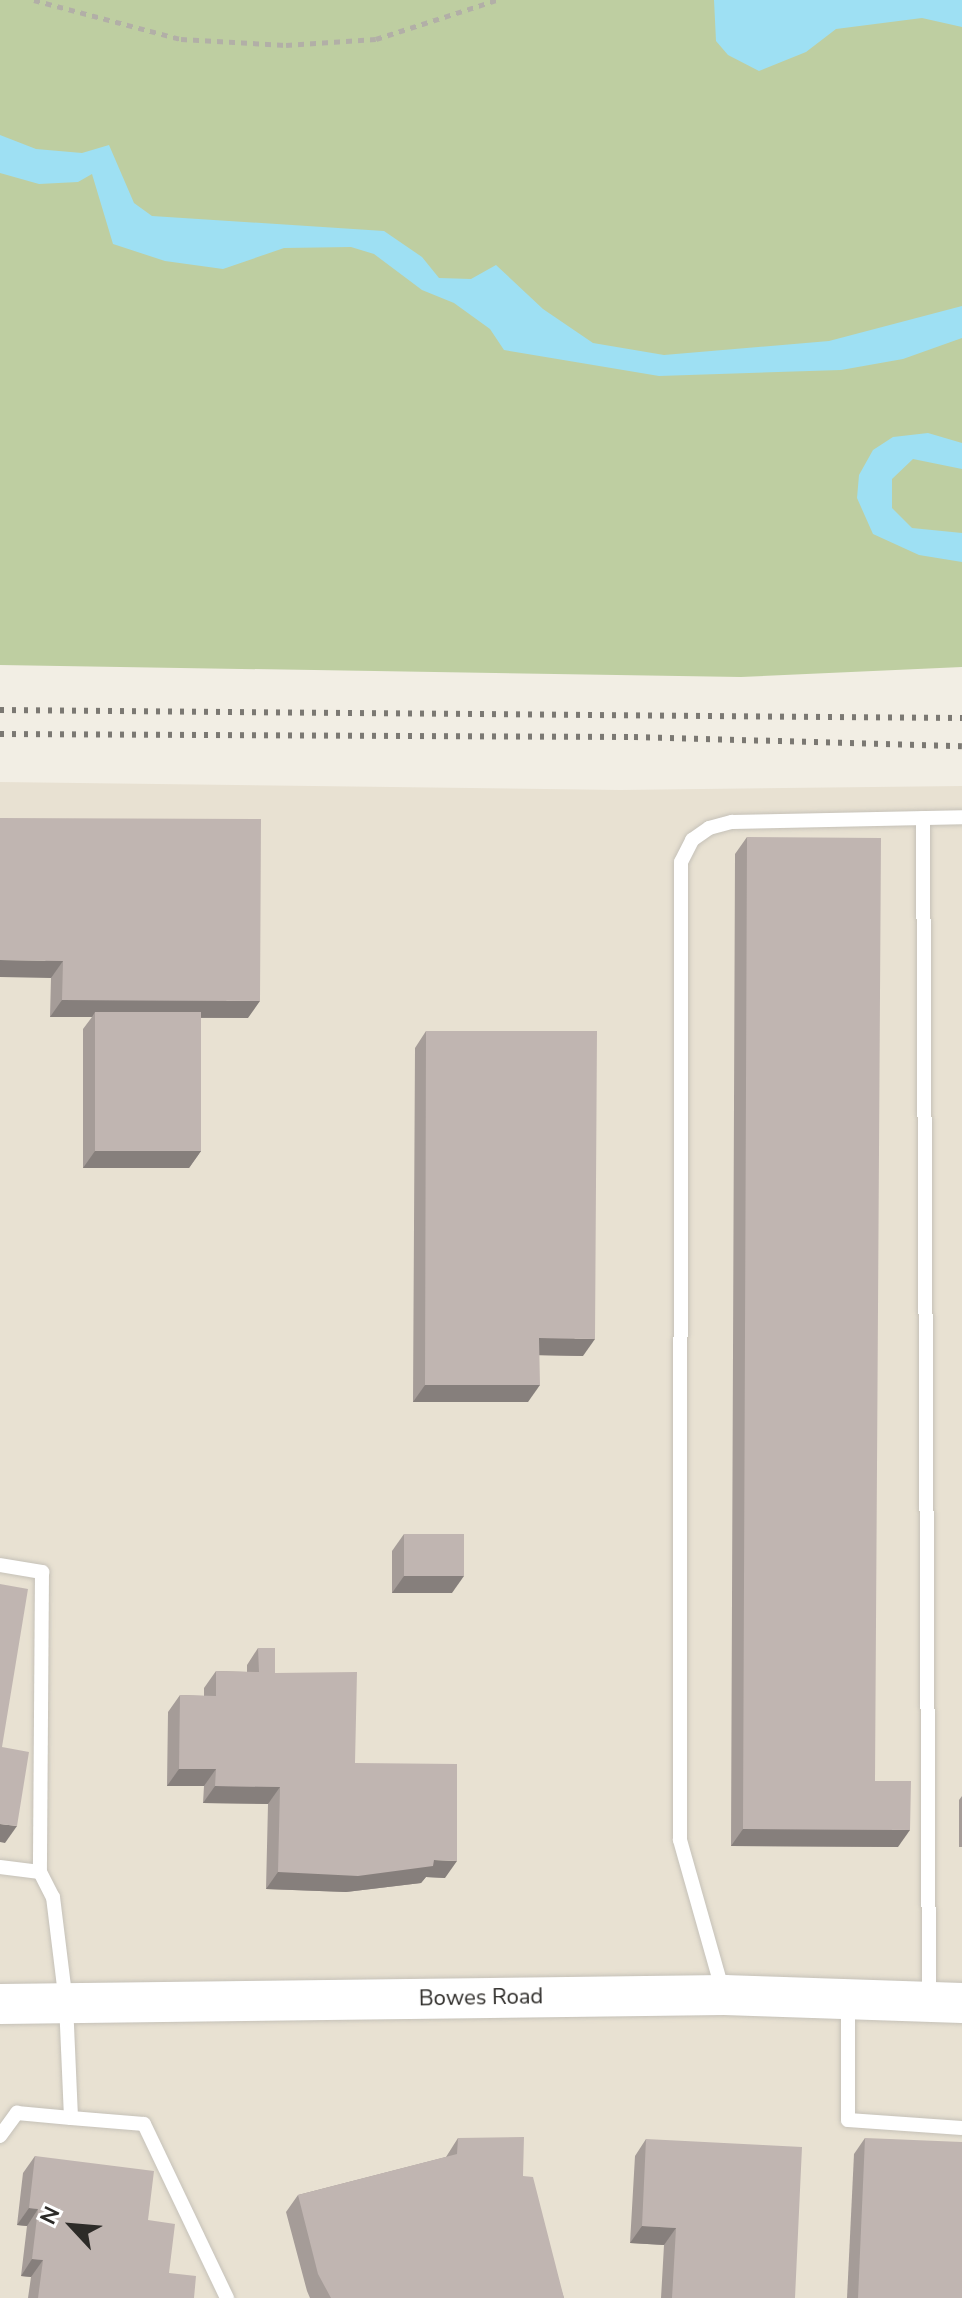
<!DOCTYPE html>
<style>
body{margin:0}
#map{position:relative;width:962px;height:2298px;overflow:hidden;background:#f2eee4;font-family:"Nunito Sans",sans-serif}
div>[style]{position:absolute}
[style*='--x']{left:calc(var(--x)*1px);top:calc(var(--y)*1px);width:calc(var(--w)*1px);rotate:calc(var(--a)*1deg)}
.built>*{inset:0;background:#e8e1d2}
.green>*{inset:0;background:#becea1}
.water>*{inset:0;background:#9ee0f3}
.path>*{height:5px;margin-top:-2.5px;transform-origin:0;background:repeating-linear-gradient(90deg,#b2afa7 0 6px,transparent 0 12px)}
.roads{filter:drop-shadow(0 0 2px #c5c1b8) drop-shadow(0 0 2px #c5c1b8)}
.lane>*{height:14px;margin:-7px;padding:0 7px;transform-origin:7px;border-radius:7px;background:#fff}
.secondary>*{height:40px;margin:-20px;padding:0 20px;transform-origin:20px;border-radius:20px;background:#fff}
.rail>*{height:6px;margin-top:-3px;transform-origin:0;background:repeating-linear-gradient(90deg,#7b7872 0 4px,transparent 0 12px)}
.wall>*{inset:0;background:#a59c98}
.shaded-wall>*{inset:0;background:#867f7c}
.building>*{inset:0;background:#c0b5b1}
span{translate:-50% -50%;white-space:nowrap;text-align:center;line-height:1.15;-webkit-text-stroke:6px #fff;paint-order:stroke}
.street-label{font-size:22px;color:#2d2b28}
.north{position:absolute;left:32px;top:2186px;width:80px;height:80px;-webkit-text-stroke:6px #fff;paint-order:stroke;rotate:296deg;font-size:22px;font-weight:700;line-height:32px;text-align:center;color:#2d2b28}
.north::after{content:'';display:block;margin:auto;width:28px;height:36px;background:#2d2b28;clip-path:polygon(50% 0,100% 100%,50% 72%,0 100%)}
</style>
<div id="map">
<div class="built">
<i style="clip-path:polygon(0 782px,620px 790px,962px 786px,962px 2298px,0 2298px)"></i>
</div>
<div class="green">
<i style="clip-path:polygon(0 0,962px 0,962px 667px,741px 677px,0 665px)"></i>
</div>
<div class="water">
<i style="clip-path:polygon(714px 0,962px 0,962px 27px,922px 18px,836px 29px,806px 52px,759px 71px,728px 55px,716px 41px)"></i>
<i style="clip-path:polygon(0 135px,36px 149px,82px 153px,109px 145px,134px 203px,152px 216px,384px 231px,422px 257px,439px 278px,471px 279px,496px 265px,543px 309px,593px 343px,664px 355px,829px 341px,962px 306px,962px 338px,903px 359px,841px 370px,659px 376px,504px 350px,490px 329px,454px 303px,422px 290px,374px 254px,351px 247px,284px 248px,223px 269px,165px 261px,113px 244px,92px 174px,78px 182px,39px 184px,0 173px)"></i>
<i style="clip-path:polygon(928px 433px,962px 443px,962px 469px,913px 459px,892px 479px,892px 508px,912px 528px,962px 533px,962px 562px,919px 555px,873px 534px,857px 498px,859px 475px,873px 450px,893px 437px)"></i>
</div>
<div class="path">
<i style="--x:34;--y:0;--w:152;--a:14.9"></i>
<i style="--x:181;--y:39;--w:105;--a:3.3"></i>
<i style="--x:286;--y:45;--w:90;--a:-3.8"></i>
<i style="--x:376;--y:39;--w:127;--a:-17.9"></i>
</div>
<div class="roads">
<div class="lane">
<i style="--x:923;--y:818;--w:1183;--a:89.71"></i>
<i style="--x:0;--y:1565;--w:43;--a:9.5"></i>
<i style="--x:42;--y:1572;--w:300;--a:90.4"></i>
<i style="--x:0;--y:1867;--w:40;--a:7.1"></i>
<i style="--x:40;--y:1872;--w:28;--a:63"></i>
<i style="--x:53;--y:1897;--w:107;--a:83"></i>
<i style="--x:66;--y:2003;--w:115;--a:87.5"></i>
<i style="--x:71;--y:2118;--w:73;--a:4.7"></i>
<i style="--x:144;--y:2124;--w:193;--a:64.5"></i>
<i style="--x:723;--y:1992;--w:158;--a:-105.8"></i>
<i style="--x:680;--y:1840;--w:978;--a:-89.94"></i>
<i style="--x:681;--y:862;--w:25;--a:-63"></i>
<i style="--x:692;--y:840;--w:21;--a:-35"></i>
<i style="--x:709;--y:828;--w:24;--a:-15"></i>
<i style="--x:732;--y:822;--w:230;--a:-1.2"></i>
<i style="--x:848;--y:2003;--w:117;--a:90"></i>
<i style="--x:848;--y:2120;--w:114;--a:4"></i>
<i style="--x:0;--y:2136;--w:29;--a:-54"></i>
<i style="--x:17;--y:2113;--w:54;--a:5.3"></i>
</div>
<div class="secondary">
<i style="--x:0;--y:2004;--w:724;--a:-0.71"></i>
<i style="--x:724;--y:1995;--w:238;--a:1.9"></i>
</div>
</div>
<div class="rail">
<i style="--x:0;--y:710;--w:962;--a:0.48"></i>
<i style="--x:0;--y:734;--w:634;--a:0.27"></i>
<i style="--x:634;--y:737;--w:328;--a:1.6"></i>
</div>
<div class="wall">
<i style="clip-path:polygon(0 818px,248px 1018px,201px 1018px,201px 1151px,189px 1168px,83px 1168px,83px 1029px,92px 1017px,50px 1017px,51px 978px)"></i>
<i style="clip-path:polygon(747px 837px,875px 1781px,898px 1847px,731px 1846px,735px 854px)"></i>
<i style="clip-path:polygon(426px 1031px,583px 1356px,539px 1355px,528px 1402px,413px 1402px,415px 1048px)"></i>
<i style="clip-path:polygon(404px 1534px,452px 1593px,392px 1593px,392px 1551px)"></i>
<i style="clip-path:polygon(258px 1648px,275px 1673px,355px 1763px,445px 1878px,426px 1877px,421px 1883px,346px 1892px,266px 1889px,268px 1804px,203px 1803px,204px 1786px,167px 1786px,168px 1712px,180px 1695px,204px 1696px,204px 1688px,216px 1671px,247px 1672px,247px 1665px)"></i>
<i style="clip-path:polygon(962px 1796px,962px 1847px,959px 1847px,959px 1800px)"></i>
<i style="clip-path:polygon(458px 2138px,523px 2176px,564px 2298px,310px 2298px,307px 2291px,286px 2212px,298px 2195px,446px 2157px)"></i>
<i style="clip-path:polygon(865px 2138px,962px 2298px,847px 2298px,854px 2154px)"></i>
<i style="clip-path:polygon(646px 2139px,795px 2298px,661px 2298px,664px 2245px,630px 2243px,635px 2156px)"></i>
<i style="clip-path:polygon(35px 2156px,148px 2220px,169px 2273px,194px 2298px,28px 2298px,31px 2277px,21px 2276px,27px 2226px,17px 2225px,23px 2173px)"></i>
</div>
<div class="shaded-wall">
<i style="clip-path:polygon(0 960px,63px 961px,51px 978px,0 977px)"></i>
<i style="clip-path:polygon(62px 1000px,260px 1001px,248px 1018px,95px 1017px,95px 1012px,92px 1017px,50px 1017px)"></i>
<i style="clip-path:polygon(95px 1151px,201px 1151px,189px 1168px,83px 1168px)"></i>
<i style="clip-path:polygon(539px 1338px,595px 1339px,583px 1356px,527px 1355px)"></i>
<i style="clip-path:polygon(425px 1385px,540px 1385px,528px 1402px,413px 1402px)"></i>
<i style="clip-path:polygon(404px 1576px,464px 1576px,452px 1593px,392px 1593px)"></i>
<i style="clip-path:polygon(179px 1769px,216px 1769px,204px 1786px,167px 1786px)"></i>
<i style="clip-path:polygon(215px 1786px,280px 1787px,268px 1804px,203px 1803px)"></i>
<i style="clip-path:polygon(0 1824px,17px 1826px,5px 1843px,0 1842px)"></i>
<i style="clip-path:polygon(743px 1829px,910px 1830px,898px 1847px,731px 1846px)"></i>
<i style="clip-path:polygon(434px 1860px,457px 1861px,445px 1878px,426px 1877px,421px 1883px,346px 1892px,266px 1889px,278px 1872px)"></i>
<i style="clip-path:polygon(29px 2208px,38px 2209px,27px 2226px,17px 2225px)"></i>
<i style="clip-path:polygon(642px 2226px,676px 2228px,664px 2245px,630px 2243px)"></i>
<i style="clip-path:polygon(32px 2259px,43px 2260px,31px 2277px,21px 2276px)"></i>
</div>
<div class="building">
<i style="clip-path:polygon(0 818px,261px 819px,260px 1001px,62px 1000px,63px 961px,0 960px)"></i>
<i style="clip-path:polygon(747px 837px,881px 838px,875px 1781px,911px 1781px,910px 1830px,743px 1829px)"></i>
<i style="clip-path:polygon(95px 1012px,201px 1012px,201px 1151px,95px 1151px)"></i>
<i style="clip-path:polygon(426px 1031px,597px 1031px,595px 1339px,539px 1338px,540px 1385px,425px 1385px)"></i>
<i style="clip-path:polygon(404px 1534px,464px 1534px,464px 1576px,404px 1576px)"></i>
<i style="clip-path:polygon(0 1584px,28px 1589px,2px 1747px,29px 1752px,17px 1826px,0 1824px)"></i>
<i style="clip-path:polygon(258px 1648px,275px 1648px,275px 1673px,357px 1672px,355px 1763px,457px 1764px,457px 1861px,434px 1860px,433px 1866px,358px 1876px,278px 1872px,280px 1787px,215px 1786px,216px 1769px,179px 1769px,180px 1695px,216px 1696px,216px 1671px,259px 1672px)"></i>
<i style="clip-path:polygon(524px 2137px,523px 2176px,533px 2177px,564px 2298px,331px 2298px,318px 2274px,298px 2195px,457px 2154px,458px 2138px)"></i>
<i style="clip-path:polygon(865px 2138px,962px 2142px,962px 2298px,858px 2298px)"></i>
<i style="clip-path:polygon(646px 2139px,802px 2147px,795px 2298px,672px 2298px,676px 2228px,642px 2226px)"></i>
<i style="clip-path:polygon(35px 2156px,154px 2171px,148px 2220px,175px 2224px,169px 2273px,196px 2276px,194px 2298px,38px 2298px,43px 2260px,32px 2259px,38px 2209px,29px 2208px)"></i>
</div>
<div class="street-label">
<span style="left:481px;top:1998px;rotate:-1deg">Bowes Road</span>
</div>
<div class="north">N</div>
</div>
